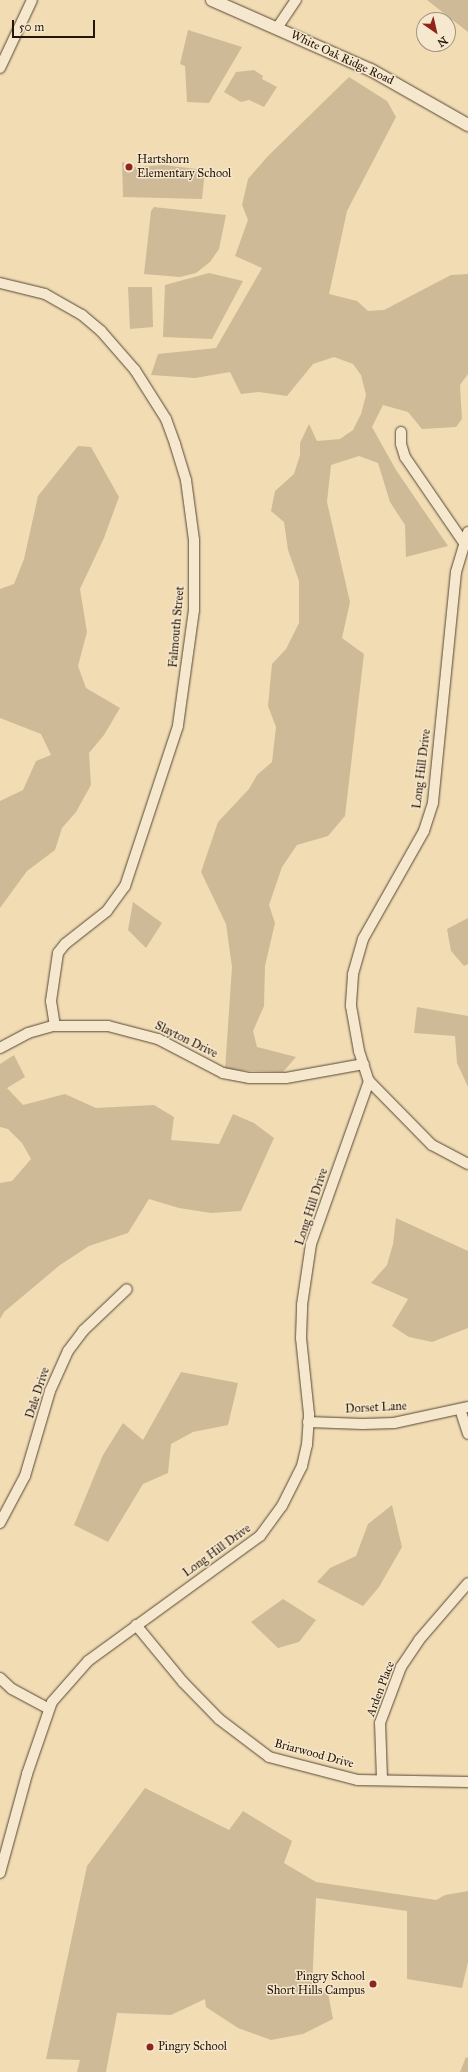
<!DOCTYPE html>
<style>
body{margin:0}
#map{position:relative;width:468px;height:2072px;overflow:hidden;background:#f1dcb4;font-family:"IM FELL Great Primer",serif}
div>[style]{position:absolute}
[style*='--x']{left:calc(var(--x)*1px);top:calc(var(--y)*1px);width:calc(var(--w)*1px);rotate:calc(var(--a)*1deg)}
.green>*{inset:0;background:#ceba97}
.roads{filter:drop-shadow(0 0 1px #574733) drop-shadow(0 0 1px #574733)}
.minor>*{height:10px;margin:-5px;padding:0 5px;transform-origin:5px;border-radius:5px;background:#f6e8ce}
.tertiary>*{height:12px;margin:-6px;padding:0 6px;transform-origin:6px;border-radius:6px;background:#f6e8ce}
.dots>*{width:11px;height:11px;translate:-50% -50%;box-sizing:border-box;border:2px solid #f6e8ce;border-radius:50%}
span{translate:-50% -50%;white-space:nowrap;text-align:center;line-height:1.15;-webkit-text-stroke:3px #f6e8ce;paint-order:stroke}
.street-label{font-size:12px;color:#241508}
.poi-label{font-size:12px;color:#241508}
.left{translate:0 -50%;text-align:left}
.right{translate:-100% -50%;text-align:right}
.north{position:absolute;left:416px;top:12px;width:40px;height:40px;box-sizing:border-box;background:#f6e8ce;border:1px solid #a2947f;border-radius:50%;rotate:146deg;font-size:11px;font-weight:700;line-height:16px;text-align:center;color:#241508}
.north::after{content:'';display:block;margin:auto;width:14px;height:18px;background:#8f2418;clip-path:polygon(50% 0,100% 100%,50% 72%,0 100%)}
.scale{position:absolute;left:12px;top:20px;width:83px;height:18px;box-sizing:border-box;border:2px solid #241508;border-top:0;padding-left:5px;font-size:12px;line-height:14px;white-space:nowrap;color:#241508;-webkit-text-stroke:3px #f6e8ce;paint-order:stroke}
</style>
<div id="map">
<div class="green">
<i style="clip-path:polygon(428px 0,468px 0,468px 32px,427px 0)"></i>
<i style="clip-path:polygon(188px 30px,242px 47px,209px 103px,187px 102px,185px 66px,180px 64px)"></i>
<i style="clip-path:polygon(254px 70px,263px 76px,262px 79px,277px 87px,264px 107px,249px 100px,241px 102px,224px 92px,236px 72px)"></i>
<i style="clip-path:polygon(349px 77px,387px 101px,396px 117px,347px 211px,329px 294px,357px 301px,368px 311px,384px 310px,451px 275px,468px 274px,468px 374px,460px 385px,462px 419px,456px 427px,422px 429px,408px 412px,383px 405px,372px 427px,396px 470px,448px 546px,406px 557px,405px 525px,390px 502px,378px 463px,359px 456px,331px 465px,327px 502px,350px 602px,342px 638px,364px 654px,345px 816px,328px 836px,297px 845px,282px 867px,269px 905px,275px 923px,265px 966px,264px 1006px,253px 1031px,257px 1047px,296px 1057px,283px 1072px,225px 1070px,232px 967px,226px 924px,201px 872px,218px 822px,249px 789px,257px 775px,272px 762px,276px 727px,268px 706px,272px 664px,286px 649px,299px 623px,299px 581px,288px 550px,284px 522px,271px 511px,275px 491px,294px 474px,300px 455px,300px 443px,309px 424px,317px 441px,340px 439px,353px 430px,361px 414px,366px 395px,361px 375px,353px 364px,334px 357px,313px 364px,287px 396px,259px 392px,241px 394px,230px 372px,195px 378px,151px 375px,158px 354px,216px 348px,262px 268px,235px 256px,248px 220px,242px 205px,248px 179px,268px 156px)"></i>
<i style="clip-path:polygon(122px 162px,135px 167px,164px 165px,205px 170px,202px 199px,123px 197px)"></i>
<i style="clip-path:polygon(154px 207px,226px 215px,219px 249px,210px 262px,196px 273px,180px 277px,144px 274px,151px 211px)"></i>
<i style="clip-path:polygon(209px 273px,243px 281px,212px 339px,163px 337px,165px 285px)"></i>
<i style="clip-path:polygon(128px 287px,152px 287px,153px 327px,130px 329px)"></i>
<i style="clip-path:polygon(78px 446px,91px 447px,119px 497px,104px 538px,80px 589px,87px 632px,78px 666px,86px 688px,120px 708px,104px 735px,89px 753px,91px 785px,76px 812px,62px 828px,55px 850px,27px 871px,0 908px,0 801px,23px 790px,36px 761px,51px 755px,41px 734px,0 718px,0 589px,14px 584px,24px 559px,38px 496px)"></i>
<i style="clip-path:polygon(133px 902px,162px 923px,146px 948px,128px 930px)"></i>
<i style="clip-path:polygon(468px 918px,468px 964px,464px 966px,451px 951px,447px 929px)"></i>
<i style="clip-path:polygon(417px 1007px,468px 1016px,468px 1087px,457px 1063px,455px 1036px,414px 1033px)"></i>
<i style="clip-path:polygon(14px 1055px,25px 1077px,7px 1088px,23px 1105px,65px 1094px,96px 1108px,154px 1105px,174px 1117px,171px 1140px,219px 1144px,233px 1114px,254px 1123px,274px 1138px,241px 1211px,211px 1213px,179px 1208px,149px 1199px,128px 1233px,89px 1246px,60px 1265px,4px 1312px,0 1319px,0 1183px,12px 1181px,31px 1159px,22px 1143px,8px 1129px,0 1127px,0 1064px)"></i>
<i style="clip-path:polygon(396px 1218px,468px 1251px,468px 1328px,432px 1342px,409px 1337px,392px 1326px,408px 1299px,371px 1283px,387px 1265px,393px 1244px)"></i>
<i style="clip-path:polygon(181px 1372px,238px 1383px,228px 1425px,193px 1432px,171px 1444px,168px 1473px,143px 1484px,108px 1542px,74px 1525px,103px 1455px,123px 1423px,143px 1440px)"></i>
<i style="clip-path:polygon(392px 1505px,402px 1547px,379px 1587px,363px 1606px,317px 1582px,330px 1568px,356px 1556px,368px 1524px)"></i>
<i style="clip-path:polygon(283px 1599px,316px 1620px,299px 1642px,278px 1648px,251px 1622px)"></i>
<i style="clip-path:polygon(145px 1788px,229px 1830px,243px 1811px,292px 1841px,284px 1863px,316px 1882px,436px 1900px,445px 1895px,468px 1891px,468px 1962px,462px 1988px,407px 1979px,407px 1911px,316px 1898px,312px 1988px,328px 1993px,333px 2019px,303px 2034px,271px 2040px,238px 2028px,206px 2007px,205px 1999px,171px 2015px,117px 2013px,106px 2072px,77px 2072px,80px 2060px,46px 2059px,87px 1866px)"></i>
<i style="clip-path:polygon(466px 2057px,468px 2058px,468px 2072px,460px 2072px)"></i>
</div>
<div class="roads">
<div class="minor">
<i style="--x:277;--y:28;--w:34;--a:-56"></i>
<i style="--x:0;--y:68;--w:75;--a:-64.8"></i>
<i style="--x:0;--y:283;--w:46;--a:13.7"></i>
<i style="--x:45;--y:294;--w:43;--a:29.6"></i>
<i style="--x:82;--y:315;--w:25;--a:40"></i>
<i style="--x:101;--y:331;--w:52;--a:48.9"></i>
<i style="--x:135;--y:370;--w:58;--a:57.7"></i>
<i style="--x:166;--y:419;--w:27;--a:70"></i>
<i style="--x:175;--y:444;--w:38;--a:73"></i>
<i style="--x:186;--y:480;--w:61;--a:82.4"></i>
<i style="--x:194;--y:540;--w:70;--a:90"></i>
<i style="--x:194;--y:610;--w:117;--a:97.9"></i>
<i style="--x:178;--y:726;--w:169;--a:108.3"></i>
<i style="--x:125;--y:886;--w:31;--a:126"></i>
<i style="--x:107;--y:911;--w:53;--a:141.8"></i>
<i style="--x:65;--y:944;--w:11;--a:128"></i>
<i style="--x:58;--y:953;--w:49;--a:98.3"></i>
<i style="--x:51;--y:1001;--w:25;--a:81"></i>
<i style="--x:401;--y:432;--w:12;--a:90"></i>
<i style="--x:401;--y:444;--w:14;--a:73"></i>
<i style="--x:405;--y:457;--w:104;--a:55.5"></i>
<i style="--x:468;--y:532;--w:42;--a:106.7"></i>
<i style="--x:456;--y:572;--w:232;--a:95.7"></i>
<i style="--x:433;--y:803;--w:29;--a:108"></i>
<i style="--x:424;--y:831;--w:124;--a:119.5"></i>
<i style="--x:363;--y:939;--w:37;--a:106"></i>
<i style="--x:353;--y:975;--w:31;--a:94"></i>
<i style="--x:351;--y:1006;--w:46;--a:79.9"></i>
<i style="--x:359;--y:1051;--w:32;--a:72"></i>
<i style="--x:369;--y:1081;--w:90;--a:45.5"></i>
<i style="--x:432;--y:1145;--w:41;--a:27.8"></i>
<i style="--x:0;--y:1048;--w:32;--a:-28"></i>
<i style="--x:28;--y:1033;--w:26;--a:-16"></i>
<i style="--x:53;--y:1026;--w:55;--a:0"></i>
<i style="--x:108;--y:1026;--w:52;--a:14.6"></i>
<i style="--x:158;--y:1039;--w:73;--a:27.6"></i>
<i style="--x:223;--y:1073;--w:26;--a:11"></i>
<i style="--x:249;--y:1078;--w:37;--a:0"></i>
<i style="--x:286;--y:1078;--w:79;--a:-10.2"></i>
<i style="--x:460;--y:1409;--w:26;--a:72"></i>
<i style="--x:308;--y:1422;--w:55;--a:2.1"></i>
<i style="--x:363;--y:1424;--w:31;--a:-2"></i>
<i style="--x:394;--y:1423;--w:76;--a:-12.2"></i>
<i style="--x:0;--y:1523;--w:53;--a:-62"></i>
<i style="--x:25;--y:1476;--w:89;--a:-73.6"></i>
<i style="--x:50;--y:1391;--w:44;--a:-65.8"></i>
<i style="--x:68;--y:1351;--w:26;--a:-53"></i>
<i style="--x:84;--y:1330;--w:59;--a:-43.6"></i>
<i style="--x:136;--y:1625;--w:74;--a:50.5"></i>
<i style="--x:183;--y:1682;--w:52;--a:45.8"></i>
<i style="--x:219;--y:1719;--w:63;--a:37.2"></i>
<i style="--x:269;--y:1757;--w:92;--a:14.5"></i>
<i style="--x:358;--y:1780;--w:110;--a:1"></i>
<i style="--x:0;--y:1678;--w:16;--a:43"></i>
<i style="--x:12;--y:1689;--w:42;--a:28.4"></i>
<i style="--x:382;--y:1779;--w:56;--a:-92"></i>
<i style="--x:380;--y:1723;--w:60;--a:-69.4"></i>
<i style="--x:401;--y:1667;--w:32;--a:-56"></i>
<i style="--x:419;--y:1640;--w:75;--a:-49.3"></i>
<i style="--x:0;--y:1873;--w:103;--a:-74.7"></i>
<i style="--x:27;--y:1774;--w:76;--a:-70.9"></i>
<i style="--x:52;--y:1702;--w:55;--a:-48.7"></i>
<i style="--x:88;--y:1661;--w:213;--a:-36"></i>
<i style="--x:260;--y:1536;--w:37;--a:-54"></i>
<i style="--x:282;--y:1506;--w:45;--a:-63.4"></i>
<i style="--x:302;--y:1466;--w:22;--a:-77"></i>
<i style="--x:307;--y:1445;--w:31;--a:-86"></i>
<i style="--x:309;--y:1414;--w:76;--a:-96"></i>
<i style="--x:301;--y:1338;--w:33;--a:-88"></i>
<i style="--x:302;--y:1305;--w:62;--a:-81.6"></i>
<i style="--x:311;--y:1244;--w:173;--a:-70.4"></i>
</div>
<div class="tertiary">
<i style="--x:212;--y:0;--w:174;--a:23.8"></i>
<i style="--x:371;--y:70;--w:112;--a:29.6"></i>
</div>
</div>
<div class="dots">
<i style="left:129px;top:167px;background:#8f2418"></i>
<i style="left:373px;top:1984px;background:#8f2418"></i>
<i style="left:150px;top:2047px;background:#8f2418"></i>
</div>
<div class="street-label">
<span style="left:342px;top:58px;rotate:25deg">White Oak Ridge Road</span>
<span style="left:177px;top:627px;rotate:-85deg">Falmouth Street</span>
<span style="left:422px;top:769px;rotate:-83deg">Long Hill Drive</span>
<span style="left:186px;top:1040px;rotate:26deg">Slayton Drive</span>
<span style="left:312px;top:1207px;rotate:-72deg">Long Hill Drive</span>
<span style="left:38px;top:1393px;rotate:-72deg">Dale Drive</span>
<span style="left:376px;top:1408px;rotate:-3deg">Dorset Lane</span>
<span style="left:217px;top:1551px;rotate:-36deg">Long Hill Drive</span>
<span style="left:381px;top:1689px;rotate:-69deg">Arden Place</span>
<span style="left:314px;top:1754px;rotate:15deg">Briarwood Drive</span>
</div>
<div class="poi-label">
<span class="left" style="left:137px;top:167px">Hartshorn<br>Elementary School</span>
<span class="right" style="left:365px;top:1984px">Pingry School<br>Short Hills Campus</span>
<span class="left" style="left:158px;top:2047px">Pingry School</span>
</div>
<div class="north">N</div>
<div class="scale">50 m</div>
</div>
